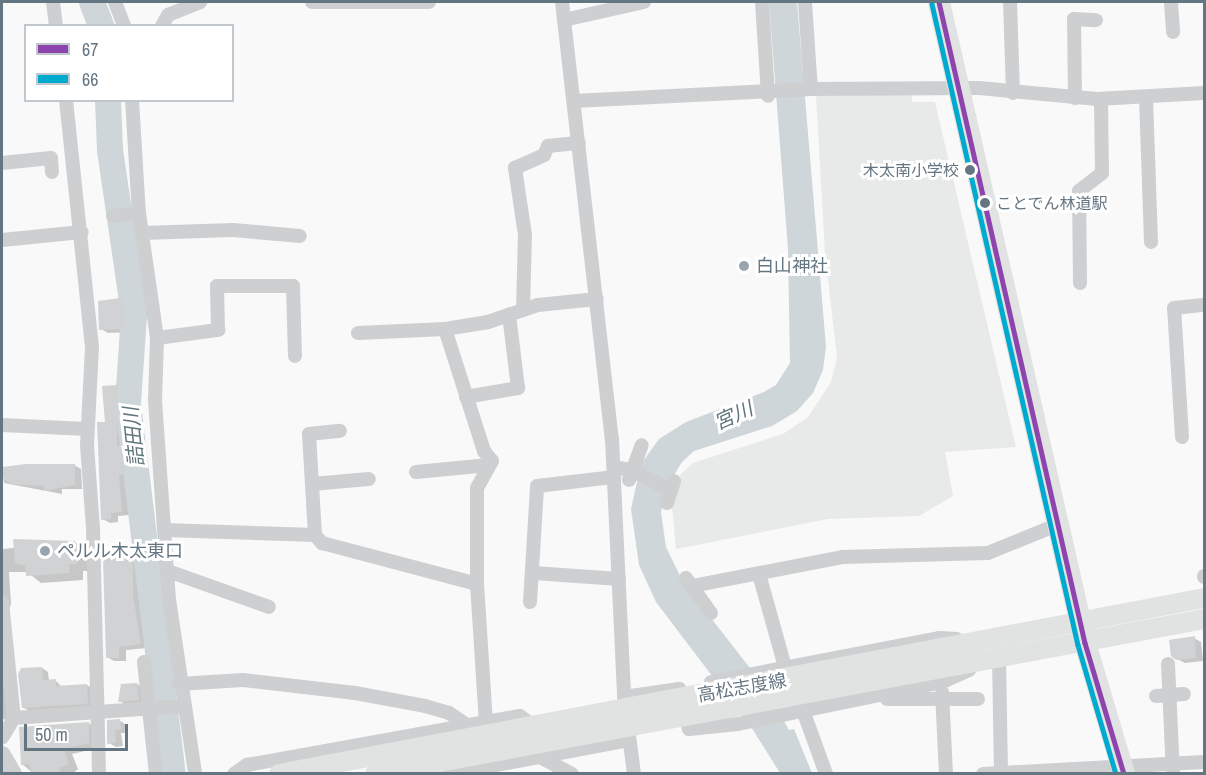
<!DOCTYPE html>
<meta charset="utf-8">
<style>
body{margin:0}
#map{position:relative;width:1206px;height:775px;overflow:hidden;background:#f9f9f9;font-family:"Archivo Narrow","Noto Sans JP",sans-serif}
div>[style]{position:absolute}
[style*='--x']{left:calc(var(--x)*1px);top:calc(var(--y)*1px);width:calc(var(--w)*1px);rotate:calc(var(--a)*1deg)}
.built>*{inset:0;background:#e8e9e9}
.water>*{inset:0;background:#ced6d9}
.shadow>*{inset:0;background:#0003}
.river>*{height:26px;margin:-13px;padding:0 13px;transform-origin:13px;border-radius:13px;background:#ced6d9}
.building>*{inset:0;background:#d0d2d3}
.minor>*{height:14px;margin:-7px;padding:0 7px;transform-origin:7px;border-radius:7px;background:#cecfd0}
.tertiary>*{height:18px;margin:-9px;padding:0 9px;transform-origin:9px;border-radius:9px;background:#cecfd0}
.secondary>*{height:20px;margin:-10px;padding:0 10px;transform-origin:10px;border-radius:10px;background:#e1e2e2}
.primary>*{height:22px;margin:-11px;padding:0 11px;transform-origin:11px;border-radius:11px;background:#e1e2e2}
.bus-1>*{height:4.5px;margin:-2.25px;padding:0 2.25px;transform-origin:2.25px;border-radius:2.25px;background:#8e44ad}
.bus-2>*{height:4.5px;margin:-2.25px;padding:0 2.25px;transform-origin:2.25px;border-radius:2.25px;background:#00a9ce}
.dots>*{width:16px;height:16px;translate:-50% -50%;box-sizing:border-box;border:3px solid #fff;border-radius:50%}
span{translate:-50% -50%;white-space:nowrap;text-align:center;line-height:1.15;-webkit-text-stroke:6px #fff;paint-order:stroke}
.bus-label{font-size:16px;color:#657683}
.right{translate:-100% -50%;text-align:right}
.left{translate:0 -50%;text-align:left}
.poi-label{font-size:18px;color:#657683}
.street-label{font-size:18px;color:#657683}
.water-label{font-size:20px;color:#60757c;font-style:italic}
.frame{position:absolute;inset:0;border:3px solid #657683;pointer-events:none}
.legend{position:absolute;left:24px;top:24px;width:210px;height:78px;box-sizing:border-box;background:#fff;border:2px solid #c1c8cd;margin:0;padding:8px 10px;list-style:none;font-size:18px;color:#657683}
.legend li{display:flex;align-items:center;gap:12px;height:30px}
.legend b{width:30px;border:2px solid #c1c8cd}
.scale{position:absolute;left:24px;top:724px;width:104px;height:27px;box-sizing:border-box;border:3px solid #657683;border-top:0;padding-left:8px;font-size:18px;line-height:21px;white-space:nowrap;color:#657683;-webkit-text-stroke:4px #fff;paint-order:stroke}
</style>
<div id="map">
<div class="built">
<i style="clip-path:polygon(912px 94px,912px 102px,935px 102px,1016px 447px,945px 452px,953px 496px,919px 516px,828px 519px,676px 549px,672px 507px,680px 475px,693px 463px,783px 434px,808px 417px,831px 382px,837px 358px,825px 253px,816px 96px)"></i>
</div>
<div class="water">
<i style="clip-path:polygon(769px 2px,797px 2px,826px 347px,823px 370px,813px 393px,797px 411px,772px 426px,694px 451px,682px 462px,667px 487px,661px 512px,666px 547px,683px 582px,764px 686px,789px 730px,794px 729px,812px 773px,780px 773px,753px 730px,656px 602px,639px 565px,631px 509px,641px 464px,659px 439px,686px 422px,764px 392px,776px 385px,790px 363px,788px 249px)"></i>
</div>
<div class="shadow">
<i style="clip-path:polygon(120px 300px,128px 304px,132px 332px,108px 333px,101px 329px)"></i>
<i style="clip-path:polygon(117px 386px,124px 390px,124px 447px,129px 450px,131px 478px,126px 478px,129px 515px,118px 516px,118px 522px,110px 523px,103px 519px,107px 423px)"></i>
<i style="clip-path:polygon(74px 465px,81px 469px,82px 489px,62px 489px,62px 494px,4px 483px,3px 468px)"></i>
<i style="clip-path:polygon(75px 542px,88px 550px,90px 571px,83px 571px,83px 580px,41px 583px,27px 572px,9px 572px,11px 603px,2px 645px,2px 549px)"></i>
<i style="clip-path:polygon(133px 561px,140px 565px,140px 600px,147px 648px,126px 650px,126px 661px,114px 661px,107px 657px)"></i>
<i style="clip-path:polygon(1194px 638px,1201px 642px,1203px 661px,1185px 663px,1177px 659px)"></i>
<i style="clip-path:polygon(42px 668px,48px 672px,49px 681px,55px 680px,62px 687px,87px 685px,93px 689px,94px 707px,30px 711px,24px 708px)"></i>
<i style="clip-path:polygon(2px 671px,10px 676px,16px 721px,2px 719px)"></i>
<i style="clip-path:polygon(137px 684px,144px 688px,146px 703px,126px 705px,120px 701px)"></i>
<i style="clip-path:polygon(120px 721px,127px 725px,128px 733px,121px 733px,123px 746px,116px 747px,109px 743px,108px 722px)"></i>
<i style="clip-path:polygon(88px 723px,98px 729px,98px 748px,72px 754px,78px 769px,72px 774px,34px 774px,22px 764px)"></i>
</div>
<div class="river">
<i style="--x:92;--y:2;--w:26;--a:69"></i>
<i style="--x:108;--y:100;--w:50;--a:87.7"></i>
<i style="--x:110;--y:150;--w:167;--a:81.7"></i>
<i style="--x:134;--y:315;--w:89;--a:93.9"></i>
<i style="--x:128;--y:404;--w:373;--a:83.1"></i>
</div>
<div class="building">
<i style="clip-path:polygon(121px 298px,126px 329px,99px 330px,98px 301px)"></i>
<i style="clip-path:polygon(118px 385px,117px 445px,122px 445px,124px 474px,119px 475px,122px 512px,111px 513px,111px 519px,101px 520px,97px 422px,105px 422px,102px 386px)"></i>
<i style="clip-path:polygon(26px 464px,75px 464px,75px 485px,44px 491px,44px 486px,11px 484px,2px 478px,2px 467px)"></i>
<i style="clip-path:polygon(13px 539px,75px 541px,77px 564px,69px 564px,70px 573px,26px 576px,25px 566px,15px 563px)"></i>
<i style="clip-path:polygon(103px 557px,133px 559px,133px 595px,141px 644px,119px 647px,119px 658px,106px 658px)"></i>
<i style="clip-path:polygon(1195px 636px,1196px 658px,1176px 660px,1171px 656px,1169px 640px)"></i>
<i style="clip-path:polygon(42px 667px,43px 680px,56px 679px,56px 686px,87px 684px,88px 704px,22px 708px,18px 674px,21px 668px)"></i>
<i style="clip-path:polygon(137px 683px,139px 700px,118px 702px,121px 684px)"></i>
<i style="clip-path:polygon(120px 719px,121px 729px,115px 730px,116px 743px,107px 744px,107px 720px)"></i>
<i style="clip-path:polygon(89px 722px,89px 743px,64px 749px,69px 764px,59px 768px,61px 774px,32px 774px,29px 764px,21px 765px,19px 727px)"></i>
</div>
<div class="minor">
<i style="--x:53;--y:2;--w:24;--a:83"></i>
<i style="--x:115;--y:2;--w:26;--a:69"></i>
<i style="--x:312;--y:2;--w:117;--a:0"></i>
<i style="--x:562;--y:2;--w:440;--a:83.5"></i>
<i style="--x:612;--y:439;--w:258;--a:87.3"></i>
<i style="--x:624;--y:697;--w:78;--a:82.6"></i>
<i style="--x:762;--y:2;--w:94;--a:86.3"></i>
<i style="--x:805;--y:2;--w:87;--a:86.1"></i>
<i style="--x:1010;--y:2;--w:91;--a:88.1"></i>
<i style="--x:1171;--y:2;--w:30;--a:86"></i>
<i style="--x:564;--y:20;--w:82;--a:-12.7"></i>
<i style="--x:162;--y:26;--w:13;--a:-61"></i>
<i style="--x:168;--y:15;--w:35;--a:-22"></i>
<i style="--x:1075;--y:98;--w:79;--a:-90.7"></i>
<i style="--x:1074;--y:19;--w:22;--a:3"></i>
<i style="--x:1146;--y:98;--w:144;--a:88"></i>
<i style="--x:66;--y:100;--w:248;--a:84"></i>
<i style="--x:92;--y:347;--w:98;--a:92.9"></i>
<i style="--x:87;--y:445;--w:83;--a:85.9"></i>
<i style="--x:93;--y:528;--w:246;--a:88.6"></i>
<i style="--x:132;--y:100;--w:113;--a:86.5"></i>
<i style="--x:139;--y:213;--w:126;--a:81.8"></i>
<i style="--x:157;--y:338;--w:62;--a:91.8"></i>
<i style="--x:155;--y:400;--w:199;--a:86"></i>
<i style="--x:169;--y:599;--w:177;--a:81.5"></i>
<i style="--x:574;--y:101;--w:234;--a:-2.9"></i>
<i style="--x:808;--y:89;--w:171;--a:-0.3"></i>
<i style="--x:979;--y:88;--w:119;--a:5.3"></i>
<i style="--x:1097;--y:99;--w:107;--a:-3.2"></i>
<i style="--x:2;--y:163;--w:49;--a:-5.8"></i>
<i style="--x:51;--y:158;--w:14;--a:86"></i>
<i style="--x:113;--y:216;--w:26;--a:-7"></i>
<i style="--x:142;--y:233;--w:91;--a:-1.9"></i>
<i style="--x:233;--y:230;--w:67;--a:5.1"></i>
<i style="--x:2;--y:240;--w:80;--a:-5.7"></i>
<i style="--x:1080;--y:283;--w:92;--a:-90.6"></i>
<i style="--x:1079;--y:191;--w:29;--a:-38"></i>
<i style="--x:1102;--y:173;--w:74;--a:-90.8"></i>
<i style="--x:523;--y:310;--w:75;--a:-88.5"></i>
<i style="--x:525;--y:235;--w:68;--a:-98.5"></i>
<i style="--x:515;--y:168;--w:32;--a:-24"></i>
<i style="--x:544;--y:155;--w:10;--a:-66"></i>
<i style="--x:548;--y:146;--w:31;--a:-6"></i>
<i style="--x:358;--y:333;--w:87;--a:-2.6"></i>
<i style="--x:157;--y:338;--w:62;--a:-7.5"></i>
<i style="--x:218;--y:330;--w:44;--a:-91.3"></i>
<i style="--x:217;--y:286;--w:76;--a:0"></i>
<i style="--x:293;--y:286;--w:70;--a:88.4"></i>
<i style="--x:466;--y:397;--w:53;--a:-9.8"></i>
<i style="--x:518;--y:388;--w:74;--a:-97"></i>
<i style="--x:2;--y:425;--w:85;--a:2.7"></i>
<i style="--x:1182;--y:437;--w:129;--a:-93.5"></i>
<i style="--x:1174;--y:308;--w:30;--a:-6"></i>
<i style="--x:614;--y:467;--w:17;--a:10"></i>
<i style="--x:631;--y:470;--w:42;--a:26.6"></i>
<i style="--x:416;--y:472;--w:73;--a:-5.5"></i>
<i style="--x:629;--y:480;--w:37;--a:-70"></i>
<i style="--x:312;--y:484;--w:57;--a:-5"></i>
<i style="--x:667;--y:503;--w:23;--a:-72"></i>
<i style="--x:164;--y:530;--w:151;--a:1.9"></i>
<i style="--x:315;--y:535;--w:11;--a:49"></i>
<i style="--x:322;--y:543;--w:160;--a:14.8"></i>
<i style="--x:477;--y:584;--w:138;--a:86.3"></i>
<i style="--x:315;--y:535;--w:101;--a:-93.4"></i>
<i style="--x:309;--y:434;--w:31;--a:-6"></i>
<i style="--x:168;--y:571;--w:107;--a:19.6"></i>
<i style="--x:534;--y:573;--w:85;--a:4"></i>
<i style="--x:759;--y:574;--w:104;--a:74.4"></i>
<i style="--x:1204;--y:576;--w:1;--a:90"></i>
<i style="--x:686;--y:578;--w:43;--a:54.5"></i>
<i style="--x:477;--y:584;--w:96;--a:-90"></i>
<i style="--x:477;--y:488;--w:31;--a:-61"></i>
<i style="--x:492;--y:461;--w:13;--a:-129"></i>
<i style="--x:484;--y:451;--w:128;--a:-107.7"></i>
<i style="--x:445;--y:329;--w:44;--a:-9.2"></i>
<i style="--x:488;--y:322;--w:53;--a:-18.8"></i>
<i style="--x:538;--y:305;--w:59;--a:-5.8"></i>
<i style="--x:692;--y:586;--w:153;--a:-10.9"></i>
<i style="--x:842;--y:557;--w:146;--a:-1.6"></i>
<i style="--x:988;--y:553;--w:77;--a:-22.2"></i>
<i style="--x:2;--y:602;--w:117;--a:84.1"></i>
<i style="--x:14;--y:718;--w:23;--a:121"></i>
<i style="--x:530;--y:602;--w:116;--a:-86.5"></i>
<i style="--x:537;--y:486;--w:78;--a:-6.7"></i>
<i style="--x:992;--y:661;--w:8;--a:-23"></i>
<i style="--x:999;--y:658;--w:114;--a:89"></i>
<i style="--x:144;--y:662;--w:113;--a:83.9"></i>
<i style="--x:1168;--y:664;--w:110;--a:87.4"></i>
<i style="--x:711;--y:682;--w:232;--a:-10.9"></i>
<i style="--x:939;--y:638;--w:18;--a:3"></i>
<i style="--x:179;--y:684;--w:64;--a:-3.6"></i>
<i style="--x:243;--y:680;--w:113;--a:6.6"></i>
<i style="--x:355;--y:693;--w:71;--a:10.5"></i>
<i style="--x:425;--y:706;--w:25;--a:16"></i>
<i style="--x:449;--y:713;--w:23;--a:34"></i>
<i style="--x:942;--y:692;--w:82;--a:87.2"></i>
<i style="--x:1156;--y:696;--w:28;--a:-4"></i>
<i style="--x:624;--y:697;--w:56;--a:-8.3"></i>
<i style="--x:679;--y:689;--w:41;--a:76"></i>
<i style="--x:689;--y:729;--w:49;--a:-5.8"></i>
<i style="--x:738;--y:724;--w:208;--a:-11.6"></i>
<i style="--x:942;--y:682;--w:30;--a:-24"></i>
<i style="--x:887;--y:699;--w:91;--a:0"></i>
<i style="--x:800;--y:702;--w:77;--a:70.1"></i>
<i style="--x:14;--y:718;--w:169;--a:-4.1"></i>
<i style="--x:234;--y:774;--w:16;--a:-35"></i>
<i style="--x:247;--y:765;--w:277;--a:-10.2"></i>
<i style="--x:520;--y:716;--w:10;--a:37"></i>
<i style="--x:528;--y:722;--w:37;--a:71"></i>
<i style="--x:540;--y:757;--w:36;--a:28"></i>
<i style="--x:449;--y:774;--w:183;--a:-10.7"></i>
<i style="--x:983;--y:774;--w:221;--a:-3.1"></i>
</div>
<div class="tertiary">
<i style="--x:2;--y:755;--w:22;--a:60"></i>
</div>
<div class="secondary">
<i style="--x:279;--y:774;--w:942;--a:-10.77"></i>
<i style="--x:375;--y:774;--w:843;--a:-10.59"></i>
</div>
<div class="primary">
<i style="--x:939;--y:2;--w:657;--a:77.17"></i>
<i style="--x:1085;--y:643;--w:137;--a:73.4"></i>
</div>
<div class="bus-1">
<i style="--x:939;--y:2;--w:657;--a:77.17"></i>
<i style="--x:1085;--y:643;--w:137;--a:73.4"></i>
</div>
<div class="bus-2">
<i style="--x:932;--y:4;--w:657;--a:77.17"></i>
<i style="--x:1078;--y:645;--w:134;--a:73.6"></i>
</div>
<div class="dots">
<i style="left:970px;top:170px;background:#657683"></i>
<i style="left:985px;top:203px;background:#657683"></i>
<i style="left:744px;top:266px;background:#99a4ac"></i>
<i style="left:45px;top:551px;background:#99a4ac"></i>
</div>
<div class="bus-label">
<span class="right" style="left:959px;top:170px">木太南小学校</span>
<span class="left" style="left:996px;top:203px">ことでん林道駅</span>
</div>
<div class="poi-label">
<span class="left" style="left:756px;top:266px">白山神社</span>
<span class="left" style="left:57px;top:551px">ペルル木太東口</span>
</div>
<div class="street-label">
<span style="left:742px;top:688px;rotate:-10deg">高松志度線</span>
</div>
<div class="water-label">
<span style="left:733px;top:415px;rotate:-24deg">宮川</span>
<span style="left:133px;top:437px;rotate:-96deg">詰田川</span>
</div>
<div class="frame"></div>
<ul class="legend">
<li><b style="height:8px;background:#8e44ad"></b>67</li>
<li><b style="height:8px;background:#00a9ce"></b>66</li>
</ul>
<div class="scale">50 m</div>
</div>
